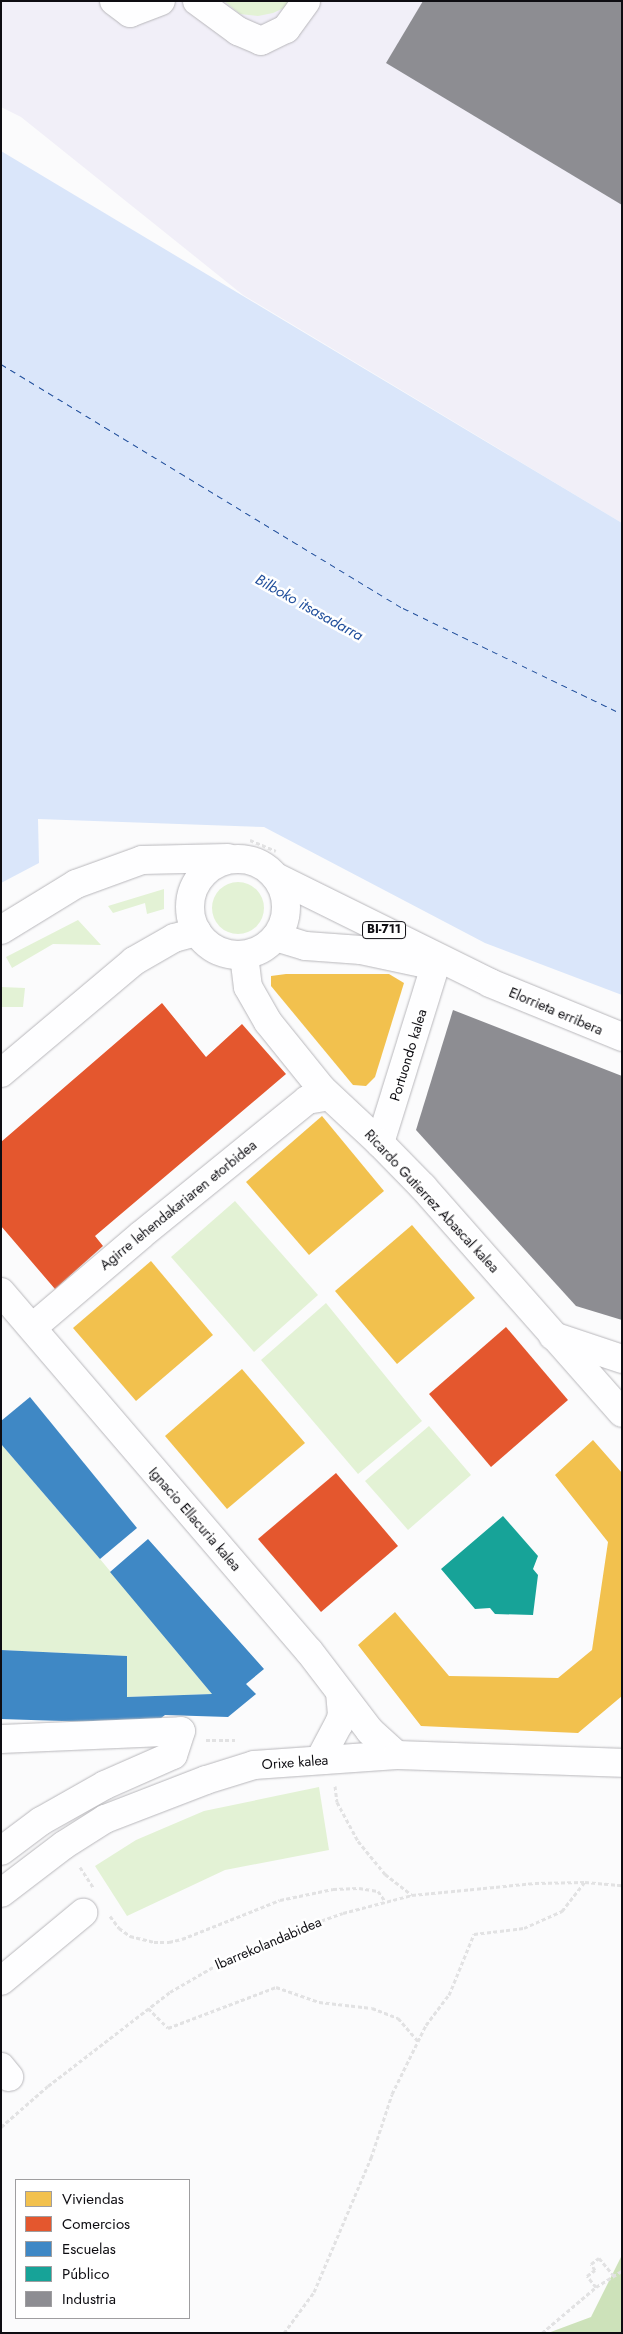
<!DOCTYPE html>
<meta charset="utf-8">
<style>
body{margin:0}
#map{position:relative;width:623px;height:2334px;overflow:hidden;background:#fbfbfc;font-family:Jost,sans-serif}
div>[style]{position:absolute}
[style*='--x']{left:calc(var(--x)*1px);top:calc(var(--y)*1px);width:calc(var(--w)*1px);rotate:calc(var(--a)*1deg)}
.built>*{inset:0;background:#f1eff8}
.green>*{inset:0;background:#e3f2d5}
.round{border-radius:50%}
.forest>*{inset:0;background:#cde2ba}
.water>*{inset:0;background:#dae6fa}
.homes>*{inset:0;background:#f2c14e}
.shops>*{inset:0;background:#e4572e}
.schools>*{inset:0;background:#3f88c5}
.public>*{inset:0;background:#17a398}
.industry>*{inset:0;background:#8d8d92}
.ferry>*{height:1px;margin-top:-0.5px;transform-origin:0;background:repeating-linear-gradient(90deg,#214f9c 0 6px,transparent 0 11px)}
.path>*{height:3px;margin-top:-1.5px;transform-origin:0;background:repeating-linear-gradient(90deg,#e2e2e3 0 4px,transparent 0 6.5px)}
.roads{filter:drop-shadow(0 0 1px #b8b7bb) drop-shadow(0 0 1px #b8b7bb)}
.minor>*{height:28px;margin:-14px;padding:0 14px;transform-origin:14px;border-radius:14px;background:#fefeff}
.major>*{height:28px;margin:-14px;padding:0 14px;transform-origin:14px;border-radius:14px;background:#fefeff}
.major>.ring{margin:-14px;padding:0;box-sizing:content-box;background:none;border:28px solid #fefeff;border-radius:50%}
span{translate:-50% -50%;white-space:nowrap;text-align:center;line-height:1.15;-webkit-text-stroke:5px #fff;paint-order:stroke}
.shield-label span{padding:1px 4px;background:#fff;border:1px solid;border-radius:4px;-webkit-text-stroke-width:0}
.shield-label{font-size:12px;color:#0e0d12;font-weight:700}
.street-label{font-size:14px;color:#0e0d12}
.water-label{font-size:15px;color:#214f9c;font-style:italic}
.frame{position:absolute;inset:0;border:2px solid #0e0d12;pointer-events:none}
.legend{position:absolute;left:15px;top:2179px;width:175px;height:140px;box-sizing:border-box;background:#fff;border:1px solid #9f9ea0;margin:0;padding:6px 9px;list-style:none;font-size:15px;color:#0e0d12}
.legend li{display:flex;align-items:center;gap:10px;height:25px}
.legend b{width:25px;border:1px solid #9f9ea0}
</style>
<div id="map">
<div class="built">
<i style="clip-path:polygon(1px 1px,622px 1px,622px 523px,243px 295px,21px 117px,1px 107px)"></i>
</div>
<div class="green">
<i style="clip-path:polygon(224px 1px,291px 1px,286px 7px,273px 13px,258px 16px,240px 14px)"></i>
<i class="round" style="left:212px;top:882px;width:52px;height:52px"></i>
<i style="clip-path:polygon(164px 889px,164px 909px,147px 914px,145px 903px,113px 913px,108px 906px)"></i>
<i style="clip-path:polygon(78px 920px,101px 945px,53px 944px,12px 968px,6px 957px)"></i>
<i style="clip-path:polygon(1px 987px,25px 988px,23px 1007px,1px 1007px)"></i>
<i style="clip-path:polygon(235px 1201px,318px 1295px,254px 1352px,171px 1257px)"></i>
<i style="clip-path:polygon(326px 1303px,422px 1421px,358px 1474px,261px 1360px)"></i>
<i style="clip-path:polygon(429px 1426px,471px 1475px,408px 1530px,365px 1481px)"></i>
<i style="clip-path:polygon(1px 1444px,100px 1559px,212px 1694px,127px 1697px,126px 1656px,1px 1650px)"></i>
<i style="clip-path:polygon(319px 1787px,329px 1850px,225px 1870px,127px 1916px,95px 1866px,136px 1840px,204px 1811px)"></i>
</div>
<div class="forest">
<i style="clip-path:polygon(622px 2255px,622px 2333px,548px 2333px,591px 2317px)"></i>
</div>
<div class="water">
<i style="clip-path:polygon(1px 151px,622px 523px,622px 995px,485px 943px,264px 827px,38px 819px,39px 863px,1px 883px)"></i>
</div>
<div class="homes">
<i style="clip-path:polygon(286px 974px,389px 974px,404px 983px,375px 1077px,366px 1086px,353px 1085px,271px 986px,271px 976px)"></i>
<i style="clip-path:polygon(322px 1116px,384px 1191px,309px 1255px,246px 1182px)"></i>
<i style="clip-path:polygon(412px 1225px,475px 1298px,397px 1364px,335px 1291px)"></i>
<i style="clip-path:polygon(151px 1261px,213px 1335px,136px 1401px,73px 1328px)"></i>
<i style="clip-path:polygon(242px 1369px,305px 1443px,227px 1509px,165px 1436px)"></i>
<i style="clip-path:polygon(593px 1440px,622px 1473px,622px 1696px,578px 1733px,421px 1726px,358px 1645px,395px 1612px,449px 1676px,558px 1678px,592px 1650px,608px 1542px,555px 1475px)"></i>
</div>
<div class="shops">
<i style="clip-path:polygon(162px 1003px,206px 1057px,242px 1024px,286px 1074px,95px 1236px,103px 1246px,55px 1289px,1px 1226px,1px 1142px)"></i>
<i style="clip-path:polygon(506px 1327px,568px 1400px,491px 1467px,429px 1394px)"></i>
<i style="clip-path:polygon(336px 1473px,398px 1546px,321px 1612px,258px 1539px)"></i>
</div>
<div class="schools">
<i style="clip-path:polygon(30px 1397px,137px 1528px,100px 1559px,1px 1444px,1px 1421px)"></i>
<i style="clip-path:polygon(148px 1539px,264px 1669px,246px 1684px,256px 1694px,228px 1717px,165px 1715px,153px 1724px,1px 1719px,1px 1650px,127px 1656px,127px 1697px,212px 1694px,110px 1572px)"></i>
</div>
<div class="public">
<i style="clip-path:polygon(503px 1516px,538px 1556px,533px 1569px,538px 1575px,533px 1615px,495px 1614px,490px 1608px,475px 1609px,441px 1569px)"></i>
</div>
<div class="industry">
<i style="clip-path:polygon(423px 1px,622px 1px,622px 205px,386px 63px)"></i>
<i style="clip-path:polygon(453px 1010px,622px 1076px,622px 1320px,576px 1306px,416px 1130px)"></i>
</div>
<div class="ferry">
<i style="--x:1;--y:364;--w:470;--a:31.3"></i>
<i style="--x:403;--y:608;--w:243;--a:25.8"></i>
</div>
<div class="path">
<i style="--x:250;--y:840;--w:28;--a:23"></i>
<i style="--x:206;--y:1740;--w:29;--a:0"></i>
<i style="--x:335;--y:1786;--w:16;--a:83"></i>
<i style="--x:337;--y:1802;--w:44;--a:61.7"></i>
<i style="--x:358;--y:1841;--w:43;--a:50.7"></i>
<i style="--x:385;--y:1874;--w:34;--a:38"></i>
<i style="--x:80;--y:1867;--w:24;--a:57"></i>
<i style="--x:110;--y:1916;--w:15;--a:53"></i>
<i style="--x:119;--y:1928;--w:14;--a:36"></i>
<i style="--x:130;--y:1936;--w:25;--a:14"></i>
<i style="--x:154;--y:1942;--w:15;--a:0"></i>
<i style="--x:169;--y:1942;--w:13;--a:-13"></i>
<i style="--x:182;--y:1939;--w:105;--a:-21.7"></i>
<i style="--x:280;--y:1900;--w:54;--a:-11.7"></i>
<i style="--x:333;--y:1889;--w:26;--a:-2"></i>
<i style="--x:359;--y:1888;--w:19;--a:9"></i>
<i style="--x:378;--y:1891;--w:12;--a:55"></i>
<i style="--x:148;--y:2008;--w:28;--a:45"></i>
<i style="--x:168;--y:2028;--w:116;--a:-20.8"></i>
<i style="--x:276;--y:1987;--w:46;--a:19.2"></i>
<i style="--x:319;--y:2002;--w:53;--a:6.5"></i>
<i style="--x:372;--y:2008;--w:28;--a:21"></i>
<i style="--x:398;--y:2018;--w:30;--a:49"></i>
<i style="--x:1;--y:2127;--w:62;--a:-41.1"></i>
<i style="--x:48;--y:2086;--w:154;--a:-37.6"></i>
<i style="--x:170;--y:1992;--w:72;--a:-30.1"></i>
<i style="--x:232;--y:1956;--w:77;--a:-22.2"></i>
<i style="--x:303;--y:1927;--w:42;--a:-19.3"></i>
<i style="--x:343;--y:1913;--w:71;--a:-14.6"></i>
<i style="--x:412;--y:1895;--w:124;--a:-5.6"></i>
<i style="--x:535;--y:1883;--w:50;--a:-1.1"></i>
<i style="--x:585;--y:1882;--w:37;--a:5"></i>
<i style="--x:596;--y:2287;--w:14;--a:-129"></i>
<i style="--x:587;--y:2276;--w:10;--a:-37"></i>
<i style="--x:595;--y:2270;--w:7;--a:-124"></i>
<i style="--x:591;--y:2264;--w:10;--a:-37"></i>
<i style="--x:599;--y:2258;--w:23;--a:50"></i>
<i style="--x:284;--y:2333;--w:51;--a:-53.8"></i>
<i style="--x:314;--y:2292;--w:146;--a:-67"></i>
<i style="--x:371;--y:2158;--w:67;--a:-71.8"></i>
<i style="--x:392;--y:2094;--w:77;--a:-63.8"></i>
<i style="--x:426;--y:2025;--w:38;--a:-53"></i>
<i style="--x:449;--y:1995;--w:66;--a:-67.7"></i>
<i style="--x:474;--y:1934;--w:50;--a:-6.8"></i>
<i style="--x:524;--y:1928;--w:42;--a:-24.1"></i>
<i style="--x:562;--y:1911;--w:37;--a:-52"></i>
<i style="--x:542;--y:2333;--w:71;--a:-40.4"></i>
<i style="--x:596;--y:2287;--w:31;--a:-32"></i>
</div>
<div class="roads">
<div class="minor">
<i style="--x:114;--y:1;--w:20;--a:37"></i>
<i style="--x:130;--y:13;--w:33;--a:-21"></i>
<i style="--x:197;--y:1;--w:51;--a:36.2"></i>
<i style="--x:238;--y:31;--w:25;--a:23"></i>
<i style="--x:261;--y:41;--w:28;--a:-26"></i>
<i style="--x:286;--y:29;--w:34;--a:-54"></i>
<i style="--x:1;--y:1073;--w:174;--a:-40.1"></i>
<i style="--x:134;--y:961;--w:46;--a:-29.9"></i>
<i style="--x:174;--y:938;--w:24;--a:-15"></i>
<i style="--x:380;--y:1143;--w:185;--a:-72.7"></i>
<i style="--x:1;--y:1292;--w:473;--a:49.4"></i>
<i style="--x:309;--y:1651;--w:101;--a:52.7"></i>
<i style="--x:370;--y:1731;--w:36;--a:42"></i>
<i style="--x:33;--y:1327;--w:142;--a:-40.4"></i>
<i style="--x:141;--y:1235;--w:214;--a:-39.1"></i>
<i style="--x:307;--y:1100;--w:22;--a:-10"></i>
<i style="--x:553;--y:1336;--w:73;--a:18.4"></i>
<i style="--x:1;--y:1739;--w:180;--a:-2.5"></i>
<i style="--x:181;--y:1731;--w:25;--a:108"></i>
<i style="--x:173;--y:1755;--w:74;--a:156.2"></i>
<i style="--x:105;--y:1785;--w:73;--a:150.6"></i>
<i style="--x:41;--y:1821;--w:50;--a:143.1"></i>
<i style="--x:320;--y:1759;--w:40;--a:-62"></i>
<i style="--x:339;--y:1724;--w:9;--a:-72"></i>
<i style="--x:342;--y:1715;--w:21;--a:-95"></i>
<i style="--x:1;--y:1981;--w:107;--a:-39.7"></i>
<i style="--x:1;--y:2067;--w:13;--a:51"></i>
</div>
<div class="major">
<i class="ring" style="left:190px;top:859px;width:68px;height:68px"></i>
<i style="--x:278;--y:878;--w:237;--a:26.3"></i>
<i style="--x:490;--y:983;--w:143;--a:22.2"></i>
<i style="--x:1;--y:930;--w:88;--a:-31.5"></i>
<i style="--x:76;--y:884;--w:70;--a:-20"></i>
<i style="--x:142;--y:860;--w:86;--a:-1.3"></i>
<i style="--x:276;--y:937;--w:31;--a:17"></i>
<i style="--x:306;--y:946;--w:55;--a:4.2"></i>
<i style="--x:361;--y:950;--w:72;--a:12.1"></i>
<i style="--x:244;--y:955;--w:32;--a:83"></i>
<i style="--x:248;--y:987;--w:40;--a:60.3"></i>
<i style="--x:268;--y:1022;--w:86;--a:51.1"></i>
<i style="--x:322;--y:1089;--w:79;--a:43"></i>
<i style="--x:380;--y:1143;--w:62;--a:45.7"></i>
<i style="--x:423;--y:1187;--w:301;--a:48.6"></i>
<i style="--x:1;--y:1893;--w:79;--a:-37.3"></i>
<i style="--x:64;--y:1845;--w:49;--a:-32.4"></i>
<i style="--x:105;--y:1819;--w:108;--a:-21.1"></i>
<i style="--x:206;--y:1780;--w:50;--a:-17.4"></i>
<i style="--x:254;--y:1765;--w:143;--a:-4"></i>
<i style="--x:397;--y:1755;--w:225;--a:2"></i>
</div>
</div>
<div class="shield-label">
<span style="left:384px;top:930px">BI-711</span>
</div>
<div class="street-label">
<span style="left:556px;top:1011px;rotate:23deg">Elorrieta erribera</span>
<span style="left:408px;top:1055px;rotate:-73deg">Portuondo kalea</span>
<span style="left:432px;top:1201px;rotate:47deg">Ricardo Gutierrez Abascal kalea</span>
<span style="left:178px;top:1205px;rotate:-39deg">Agirre lehendakariaren etorbidea</span>
<span style="left:195px;top:1519px;rotate:49deg">Ignacio Ellacuria kalea</span>
<span style="left:295px;top:1762px;rotate:-4deg">Orixe kalea</span>
<span style="left:268px;top:1943px;rotate:-23deg">Ibarrekolandabidea</span>
</div>
<div class="water-label">
<span style="left:309px;top:608px;rotate:29deg">Bilboko itsasadarra</span>
</div>
<div class="frame"></div>
<ul class="legend">
<li><b style="height:14px;background:#f2c14e"></b>Viviendas</li>
<li><b style="height:14px;background:#e4572e"></b>Comercios</li>
<li><b style="height:14px;background:#3f88c5"></b>Escuelas</li>
<li><b style="height:14px;background:#17a398"></b>Público</li>
<li><b style="height:14px;background:#8d8d92"></b>Industria</li>
</ul>
</div>
